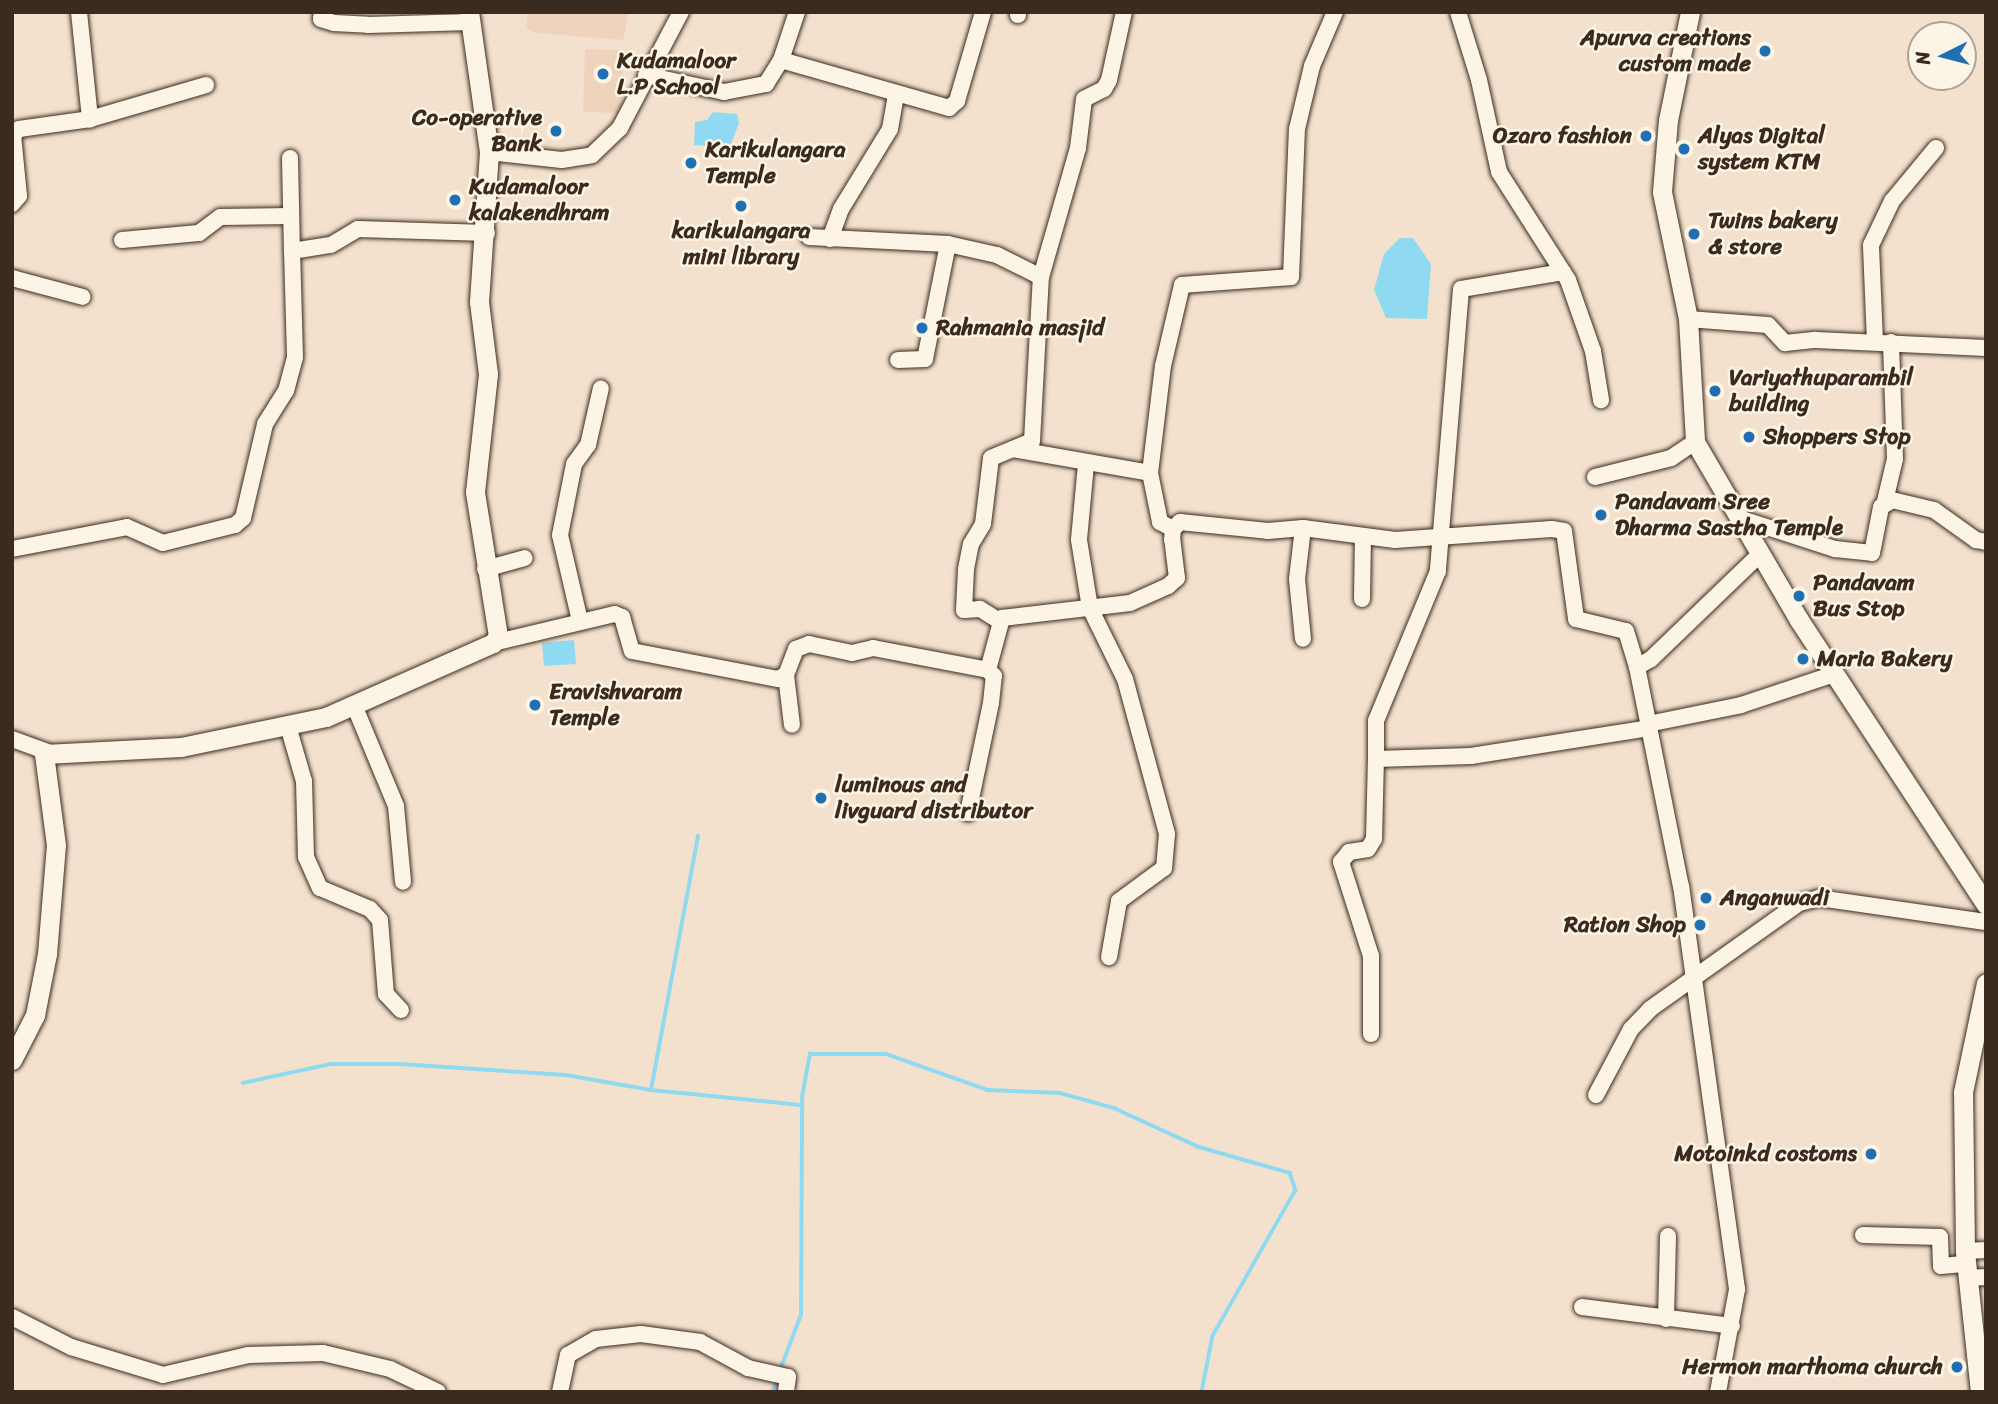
<!DOCTYPE html>
<style>
body{margin:0}
#map{position:relative;width:1998px;height:1404px;overflow:hidden;background:#f4e1cd;font-family:Sriracha,sans-serif}
div>[style]{position:absolute}
[style*='--x']{left:calc(var(--x)*1px);top:calc(var(--y)*1px);width:calc(var(--w)*1px);rotate:calc(var(--a)*1deg)}
.built>*{inset:0;background:#efd3bc}
.water>*{inset:0;background:#90daf1}
.stream>*{height:3.5px;margin:-1.75px;padding:0 1.75px;transform-origin:1.75px;border-radius:1.75px;background:#90daf1}
.roads{filter:drop-shadow(0 0 2px #3b2a1e) drop-shadow(0 0 2px #3b2a1e)}
.minor>*{height:16px;margin:-8px;padding:0 8px;transform-origin:8px;border-radius:8px;background:#fcf5e5}
.major>*{height:19px;margin:-9.5px;padding:0 9.5px;transform-origin:9.5px;border-radius:9.5px;background:#fcf5e5}
.dots>*{width:19px;height:19px;translate:-50% -50%;box-sizing:border-box;border:4px solid #fcf5e5;border-radius:50%}
span{translate:-50% -50%;white-space:nowrap;text-align:center;line-height:1.15;-webkit-text-stroke:5px #fcf5e5;paint-order:stroke}
.poi-label{font-size:23px;color:#3b2a1e;font-weight:700}
.right{translate:-100% -50%;text-align:right}
.left{translate:0 -50%;text-align:left}
.frame{position:absolute;inset:0;border:14px solid #3b2a1e;pointer-events:none}
.north{position:absolute;left:1907px;top:21px;width:70px;height:70px;box-sizing:border-box;background:#fcf5e5;border:2px solid #afa495;border-radius:50%;rotate:264deg;font-size:19px;font-weight:700;line-height:28px;text-align:center;color:#3b2a1e}
.north::after{content:'';display:block;margin:auto;width:24px;height:32px;background:#1f6fb2;clip-path:polygon(50% 0,100% 100%,50% 72%,0 100%)}
</style>
<div id="map">
<div class="built">
<i style="clip-path:polygon(528px 12px,629px 12px,623px 40px,536px 33px,526px 29px)"></i>
<i style="clip-path:polygon(585px 49px,623px 50px,622px 113px,583px 112px)"></i>
</div>
<div class="water">
<i style="clip-path:polygon(713px 112px,737px 114px,739px 123px,730px 147px,694px 145px,695px 122px,707px 120px)"></i>
<i style="clip-path:polygon(1400px 238px,1413px 238px,1431px 264px,1427px 319px,1386px 318px,1374px 290px,1384px 254px)"></i>
<i style="clip-path:polygon(574px 640px,576px 664px,544px 666px,542px 643px)"></i>
</div>
<div class="stream">
<i style="--x:243;--y:1083;--w:90;--a:-12.2"></i>
<i style="--x:331;--y:1064;--w:69;--a:0"></i>
<i style="--x:400;--y:1064;--w:166;--a:3.8"></i>
<i style="--x:566;--y:1075;--w:86;--a:10"></i>
<i style="--x:651;--y:1090;--w:152;--a:5.7"></i>
<i style="--x:651;--y:1090;--w:258;--a:-79.5"></i>
<i style="--x:780;--y:1370;--w:59;--a:-69.1"></i>
<i style="--x:801;--y:1315;--w:218;--a:-89.7"></i>
<i style="--x:802;--y:1097;--w:44;--a:-79.5"></i>
<i style="--x:810;--y:1054;--w:76;--a:0"></i>
<i style="--x:886;--y:1054;--w:108;--a:19.4"></i>
<i style="--x:988;--y:1090;--w:72;--a:2.4"></i>
<i style="--x:1060;--y:1093;--w:56;--a:15.5"></i>
<i style="--x:1114;--y:1108;--w:94;--a:24.6"></i>
<i style="--x:1199;--y:1147;--w:95;--a:15.9"></i>
<i style="--x:1290;--y:1173;--w:18;--a:71"></i>
<i style="--x:1296;--y:1190;--w:168;--a:119.6"></i>
<i style="--x:1213;--y:1336;--w:57;--a:101.1"></i>
<i style="--x:772;--y:1392;--w:12;--a:-70"></i>
</div>
<div class="roads">
<div class="minor">
<i style="--x:79;--y:12;--w:108;--a:84.1"></i>
<i style="--x:322;--y:12;--w:7;--a:98"></i>
<i style="--x:321;--y:19;--w:14;--a:17"></i>
<i style="--x:334;--y:23;--w:34;--a:3"></i>
<i style="--x:368;--y:25;--w:102;--a:-1.7"></i>
<i style="--x:1458;--y:12;--w:71;--a:72.8"></i>
<i style="--x:1479;--y:80;--w:94;--a:77.7"></i>
<i style="--x:1499;--y:172;--w:128;--a:57.4"></i>
<i style="--x:1568;--y:280;--w:75;--a:70.6"></i>
<i style="--x:1593;--y:351;--w:50;--a:80.7"></i>
<i style="--x:1018;--y:15;--w:3;--a:-90"></i>
<i style="--x:781;--y:60;--w:175;--a:15.9"></i>
<i style="--x:949;--y:108;--w:11;--a:-41"></i>
<i style="--x:957;--y:101;--w:93;--a:-73.7"></i>
<i style="--x:646;--y:75;--w:80;--a:12.3"></i>
<i style="--x:724;--y:92;--w:43;--a:-10.8"></i>
<i style="--x:766;--y:84;--w:28;--a:-58"></i>
<i style="--x:781;--y:60;--w:51;--a:-71.6"></i>
<i style="--x:489;--y:152;--w:73;--a:6.3"></i>
<i style="--x:562;--y:160;--w:30;--a:-9"></i>
<i style="--x:592;--y:155;--w:39;--a:-44"></i>
<i style="--x:620;--y:128;--w:131;--a:-62.3"></i>
<i style="--x:290;--y:158;--w:93;--a:88.8"></i>
<i style="--x:12;--y:204;--w:11;--a:-49"></i>
<i style="--x:19;--y:196;--w:61;--a:-95.6"></i>
<i style="--x:13;--y:135;--w:8;--a:-45"></i>
<i style="--x:19;--y:129;--w:72;--a:-8"></i>
<i style="--x:90;--y:119;--w:121;--a:-16.3"></i>
<i style="--x:809;--y:237;--w:139;--a:2.9"></i>
<i style="--x:830;--y:239;--w:32;--a:-70"></i>
<i style="--x:841;--y:209;--w:94;--a:-58.5"></i>
<i style="--x:890;--y:129;--w:36;--a:-80"></i>
<i style="--x:122;--y:240;--w:77;--a:-5.2"></i>
<i style="--x:199;--y:233;--w:26;--a:-37"></i>
<i style="--x:220;--y:217;--w:71;--a:-0.8"></i>
<i style="--x:1563;--y:272;--w:103;--a:170.5"></i>
<i style="--x:1461;--y:289;--w:283;--a:94.7"></i>
<i style="--x:1438;--y:571;--w:162;--a:112.5"></i>
<i style="--x:1376;--y:721;--w:38;--a:90"></i>
<i style="--x:1376;--y:759;--w:95;--a:-1.8"></i>
<i style="--x:1471;--y:756;--w:180;--a:-8.9"></i>
<i style="--x:12;--y:278;--w:73;--a:15"></i>
<i style="--x:1688;--y:319;--w:80;--a:4.3"></i>
<i style="--x:1768;--y:325;--w:25;--a:47"></i>
<i style="--x:1785;--y:343;--w:31;--a:-6"></i>
<i style="--x:1816;--y:340;--w:170;--a:2.7"></i>
<i style="--x:1875;--y:342;--w:97;--a:-92.4"></i>
<i style="--x:1871;--y:245;--w:49;--a:-64.5"></i>
<i style="--x:1892;--y:201;--w:69;--a:-50.3"></i>
<i style="--x:898;--y:360;--w:27;--a:-2"></i>
<i style="--x:925;--y:359;--w:117;--a:-78.7"></i>
<i style="--x:948;--y:244;--w:50;--a:12.7"></i>
<i style="--x:997;--y:255;--w:49;--a:26.6"></i>
<i style="--x:1041;--y:277;--w:134;--a:-74"></i>
<i style="--x:1078;--y:148;--w:49;--a:-83"></i>
<i style="--x:1084;--y:99;--w:22;--a:-27"></i>
<i style="--x:1104;--y:89;--w:10;--a:-61"></i>
<i style="--x:1109;--y:80;--w:70;--a:-77.6"></i>
<i style="--x:1013;--y:449;--w:139;--a:9.9"></i>
<i style="--x:1086;--y:464;--w:76;--a:95.3"></i>
<i style="--x:1079;--y:540;--w:69;--a:80.8"></i>
<i style="--x:1090;--y:608;--w:79;--a:63.8"></i>
<i style="--x:1125;--y:679;--w:161;--a:74.8"></i>
<i style="--x:1167;--y:834;--w:34;--a:95"></i>
<i style="--x:1164;--y:868;--w:56;--a:143.7"></i>
<i style="--x:1119;--y:901;--w:57;--a:100.1"></i>
<i style="--x:1595;--y:477;--w:78;--a:-14"></i>
<i style="--x:1671;--y:458;--w:29;--a:-34"></i>
<i style="--x:1885;--y:501;--w:43;--a:-76.6"></i>
<i style="--x:1895;--y:459;--w:117;--a:-92"></i>
<i style="--x:1742;--y:519;--w:98;--a:17.9"></i>
<i style="--x:1835;--y:549;--w:37;--a:6"></i>
<i style="--x:1872;--y:553;--w:47;--a:-78.9"></i>
<i style="--x:1881;--y:507;--w:13;--a:-32"></i>
<i style="--x:1892;--y:500;--w:43;--a:13.4"></i>
<i style="--x:1934;--y:510;--w:52;--a:35.5"></i>
<i style="--x:1976;--y:540;--w:10;--a:11"></i>
<i style="--x:1303;--y:528;--w:51;--a:96.7"></i>
<i style="--x:1297;--y:579;--w:60;--a:84.3"></i>
<i style="--x:1173;--y:529;--w:15;--a:-152"></i>
<i style="--x:1160;--y:522;--w:50;--a:-101.5"></i>
<i style="--x:1150;--y:473;--w:108;--a:-83.1"></i>
<i style="--x:1163;--y:366;--w:83;--a:-76.8"></i>
<i style="--x:1182;--y:285;--w:109;--a:-4.2"></i>
<i style="--x:1291;--y:277;--w:148;--a:-87.7"></i>
<i style="--x:1297;--y:129;--w:65;--a:-76.6"></i>
<i style="--x:1312;--y:66;--w:59;--a:-66.9"></i>
<i style="--x:12;--y:549;--w:117;--a:-10.8"></i>
<i style="--x:127;--y:527;--w:39;--a:24"></i>
<i style="--x:163;--y:543;--w:74;--a:-14"></i>
<i style="--x:235;--y:525;--w:11;--a:-41"></i>
<i style="--x:243;--y:518;--w:97;--a:-76.8"></i>
<i style="--x:265;--y:424;--w:39;--a:-58"></i>
<i style="--x:286;--y:391;--w:35;--a:-75"></i>
<i style="--x:295;--y:357;--w:106;--a:-91.6"></i>
<i style="--x:292;--y:251;--w:39;--a:-9"></i>
<i style="--x:331;--y:245;--w:31;--a:-31"></i>
<i style="--x:358;--y:229;--w:129;--a:1.8"></i>
<i style="--x:485;--y:569;--w:41;--a:-15.4"></i>
<i style="--x:1362;--y:599;--w:62;--a:-89.1"></i>
<i style="--x:580;--y:621;--w:88;--a:-103.1"></i>
<i style="--x:560;--y:535;--w:72;--a:-78.8"></i>
<i style="--x:574;--y:464;--w:24;--a:-54"></i>
<i style="--x:588;--y:445;--w:58;--a:-77.2"></i>
<i style="--x:1001;--y:622;--w:25;--a:-148"></i>
<i style="--x:980;--y:609;--w:16;--a:176"></i>
<i style="--x:964;--y:610;--w:41;--a:-87.2"></i>
<i style="--x:966;--y:569;--w:25;--a:-79"></i>
<i style="--x:971;--y:544;--w:23;--a:-59"></i>
<i style="--x:983;--y:524;--w:66;--a:-83.1"></i>
<i style="--x:991;--y:458;--w:44;--a:-22.5"></i>
<i style="--x:1032;--y:441;--w:164;--a:-86.9"></i>
<i style="--x:493;--y:643;--w:125;--a:-13.4"></i>
<i style="--x:615;--y:614;--w:8;--a:23"></i>
<i style="--x:622;--y:617;--w:35;--a:74"></i>
<i style="--x:632;--y:651;--w:149;--a:10.9"></i>
<i style="--x:778;--y:679;--w:9;--a:-27"></i>
<i style="--x:786;--y:675;--w:28;--a:-69"></i>
<i style="--x:796;--y:649;--w:14;--a:-21"></i>
<i style="--x:809;--y:644;--w:44;--a:11.8"></i>
<i style="--x:852;--y:653;--w:22;--a:-13"></i>
<i style="--x:873;--y:648;--w:117;--a:10.8"></i>
<i style="--x:988;--y:670;--w:54;--a:-74.9"></i>
<i style="--x:1002;--y:618;--w:129;--a:-6.7"></i>
<i style="--x:1130;--y:603;--w:42;--a:-24.1"></i>
<i style="--x:1168;--y:586;--w:12;--a:-42"></i>
<i style="--x:1177;--y:578;--w:38;--a:-97"></i>
<i style="--x:1172;--y:540;--w:11;--a:-85"></i>
<i style="--x:1173;--y:529;--w:10;--a:-45"></i>
<i style="--x:1180;--y:522;--w:88;--a:5.8"></i>
<i style="--x:1268;--y:531;--w:35;--a:-5"></i>
<i style="--x:1303;--y:528;--w:93;--a:7.4"></i>
<i style="--x:1395;--y:540;--w:157;--a:-4"></i>
<i style="--x:1552;--y:529;--w:12;--a:9"></i>
<i style="--x:1564;--y:531;--w:89;--a:82.2"></i>
<i style="--x:1576;--y:619;--w:51;--a:13.5"></i>
<i style="--x:1626;--y:631;--w:38;--a:73"></i>
<i style="--x:786;--y:675;--w:50;--a:83.2"></i>
<i style="--x:354;--y:705;--w:109;--a:67.4"></i>
<i style="--x:396;--y:806;--w:76;--a:84.7"></i>
<i style="--x:1648;--y:724;--w:95;--a:-11.5"></i>
<i style="--x:1741;--y:705;--w:98;--a:-18.4"></i>
<i style="--x:288;--y:726;--w:57;--a:73.8"></i>
<i style="--x:304;--y:781;--w:76;--a:88.5"></i>
<i style="--x:306;--y:857;--w:34;--a:66"></i>
<i style="--x:320;--y:888;--w:54;--a:22.8"></i>
<i style="--x:370;--y:909;--w:15;--a:48"></i>
<i style="--x:380;--y:920;--w:74;--a:85.4"></i>
<i style="--x:386;--y:994;--w:22;--a:47"></i>
<i style="--x:12;--y:739;--w:38;--a:20"></i>
<i style="--x:968;--y:813;--w:112;--a:-78.2"></i>
<i style="--x:991;--y:703;--w:27;--a:-84"></i>
<i style="--x:994;--y:676;--w:8;--a:-135"></i>
<i style="--x:1371;--y:1034;--w:78;--a:-90"></i>
<i style="--x:1371;--y:956;--w:99;--a:-107.7"></i>
<i style="--x:1341;--y:862;--w:13;--a:-51"></i>
<i style="--x:1349;--y:852;--w:19;--a:-9"></i>
<i style="--x:1368;--y:849;--w:12;--a:-59"></i>
<i style="--x:1374;--y:839;--w:80;--a:-88.6"></i>
<i style="--x:1596;--y:1095;--w:75;--a:-62.1"></i>
<i style="--x:1631;--y:1029;--w:28;--a:-46"></i>
<i style="--x:1650;--y:1009;--w:183;--a:-35.4"></i>
<i style="--x:1799;--y:903;--w:21;--a:-14"></i>
<i style="--x:1819;--y:898;--w:169;--a:8.2"></i>
<i style="--x:1863;--y:1235;--w:77;--a:1.5"></i>
<i style="--x:1940;--y:1237;--w:29;--a:88"></i>
<i style="--x:1941;--y:1266;--w:25;--a:-5"></i>
<i style="--x:1965;--y:1251;--w:21;--a:-3"></i>
<i style="--x:1967;--y:1278;--w:19;--a:-3"></i>
<i style="--x:1582;--y:1307;--w:151;--a:7.2"></i>
<i style="--x:12;--y:1317;--w:66;--a:27"></i>
<i style="--x:71;--y:1347;--w:96;--a:16.9"></i>
<i style="--x:163;--y:1375;--w:87;--a:-13.2"></i>
<i style="--x:248;--y:1355;--w:75;--a:-1.5"></i>
<i style="--x:323;--y:1353;--w:69;--a:13.4"></i>
<i style="--x:390;--y:1369;--w:53;--a:25.6"></i>
<i style="--x:1666;--y:1319;--w:83;--a:-88.6"></i>
<i style="--x:560;--y:1392;--w:38;--a:-78"></i>
<i style="--x:568;--y:1355;--w:32;--a:-30"></i>
<i style="--x:596;--y:1339;--w:45;--a:-6.3"></i>
<i style="--x:641;--y:1334;--w:60;--a:7.7"></i>
<i style="--x:700;--y:1342;--w:55;--a:28.4"></i>
<i style="--x:748;--y:1368;--w:41;--a:12.7"></i>
<i style="--x:788;--y:1377;--w:15;--a:98"></i>
<i style="--x:1718;--y:1392;--w:105;--a:-79.5"></i>
<i style="--x:1737;--y:1289;--w:406;--a:-97.9"></i>
<i style="--x:1681;--y:887;--w:224;--a:-101.3"></i>
<i style="--x:1637;--y:667;--w:16;--a:-30"></i>
<i style="--x:1651;--y:659;--w:151;--a:-43.9"></i>
</div>
<div class="major">
<i style="--x:1690;--y:12;--w:110;--a:101.5"></i>
<i style="--x:1668;--y:120;--w:72;--a:94.8"></i>
<i style="--x:1662;--y:192;--w:130;--a:78.4"></i>
<i style="--x:1688;--y:319;--w:123;--a:86.7"></i>
<i style="--x:1695;--y:442;--w:206;--a:59.7"></i>
<i style="--x:1799;--y:620;--w:341;--a:56.7"></i>
<i style="--x:12;--y:1060;--w:51;--a:-62.9"></i>
<i style="--x:35;--y:1015;--w:62;--a:-78.9"></i>
<i style="--x:47;--y:954;--w:109;--a:-85.3"></i>
<i style="--x:56;--y:845;--w:92;--a:-97.5"></i>
<i style="--x:44;--y:754;--w:137;--a:-2.9"></i>
<i style="--x:181;--y:747;--w:148;--a:-11.7"></i>
<i style="--x:326;--y:717;--w:183;--a:-23.9"></i>
<i style="--x:493;--y:643;--w:9;--a:-54"></i>
<i style="--x:498;--y:636;--w:146;--a:-99.1"></i>
<i style="--x:475;--y:492;--w:119;--a:-83.7"></i>
<i style="--x:488;--y:374;--w:73;--a:-97.1"></i>
<i style="--x:479;--y:302;--w:150;--a:-86.2"></i>
<i style="--x:489;--y:152;--w:141;--a:-98.1"></i>
<i style="--x:1980;--y:1392;--w:142;--a:-96.1"></i>
<i style="--x:1965;--y:1251;--w:159;--a:-90.7"></i>
<i style="--x:1963;--y:1092;--w:111;--a:-78.1"></i>
</div>
</div>
<div class="dots">
<i style="left:1765px;top:51px;background:#1f6fb2"></i>
<i style="left:603px;top:74px;background:#1f6fb2"></i>
<i style="left:556px;top:131px;background:#1f6fb2"></i>
<i style="left:1646px;top:136px;background:#1f6fb2"></i>
<i style="left:1684px;top:149px;background:#1f6fb2"></i>
<i style="left:691px;top:163px;background:#1f6fb2"></i>
<i style="left:455px;top:200px;background:#1f6fb2"></i>
<i style="left:741px;top:206px;background:#1f6fb2"></i>
<i style="left:1694px;top:234px;background:#1f6fb2"></i>
<i style="left:922px;top:328px;background:#1f6fb2"></i>
<i style="left:1715px;top:391px;background:#1f6fb2"></i>
<i style="left:1749px;top:437px;background:#1f6fb2"></i>
<i style="left:1601px;top:515px;background:#1f6fb2"></i>
<i style="left:1799px;top:596px;background:#1f6fb2"></i>
<i style="left:1803px;top:659px;background:#1f6fb2"></i>
<i style="left:535px;top:705px;background:#1f6fb2"></i>
<i style="left:821px;top:798px;background:#1f6fb2"></i>
<i style="left:1706px;top:898px;background:#1f6fb2"></i>
<i style="left:1700px;top:925px;background:#1f6fb2"></i>
<i style="left:1871px;top:1154px;background:#1f6fb2"></i>
<i style="left:1957px;top:1367px;background:#1f6fb2"></i>
</div>
<div class="poi-label">
<span class="right" style="left:1751px;top:51px">Apurva creations<br>custom made</span>
<span class="left" style="left:617px;top:74px">Kudamaloor<br>L.P School</span>
<span class="right" style="left:542px;top:131px">Co-operative<br>Bank</span>
<span class="right" style="left:1632px;top:136px">Ozaro fashion</span>
<span class="left" style="left:1698px;top:149px">Alyas Digital<br>system KTM</span>
<span class="left" style="left:705px;top:163px">Karikulangara<br>Temple</span>
<span class="left" style="left:469px;top:200px">Kudamaloor<br>kalakendhram</span>
<span class="left" style="left:1708px;top:234px">Twins bakery<br>&amp; store</span>
<span style="left:741px;top:244px">karikulangara<br>mini library</span>
<span class="left" style="left:936px;top:328px">Rahmania masjid</span>
<span class="left" style="left:1729px;top:391px">Variyathuparambil<br>building</span>
<span class="left" style="left:1763px;top:437px">Shoppers Stop</span>
<span class="left" style="left:1615px;top:515px">Pandavam Sree<br>Dharma Sastha Temple</span>
<span class="left" style="left:1813px;top:596px">Pandavam<br>Bus Stop</span>
<span class="left" style="left:1817px;top:659px">Maria Bakery</span>
<span class="left" style="left:549px;top:705px">Eravishvaram<br>Temple</span>
<span class="left" style="left:835px;top:798px">luminous and<br>livguard distributor</span>
<span class="left" style="left:1720px;top:898px">Anganwadi</span>
<span class="right" style="left:1686px;top:925px">Ration Shop</span>
<span class="right" style="left:1857px;top:1154px">Motoinkd costoms</span>
<span class="right" style="left:1943px;top:1367px">Hermon marthoma church</span>
</div>
<div class="frame"></div>
<div class="north">N</div>
</div>
